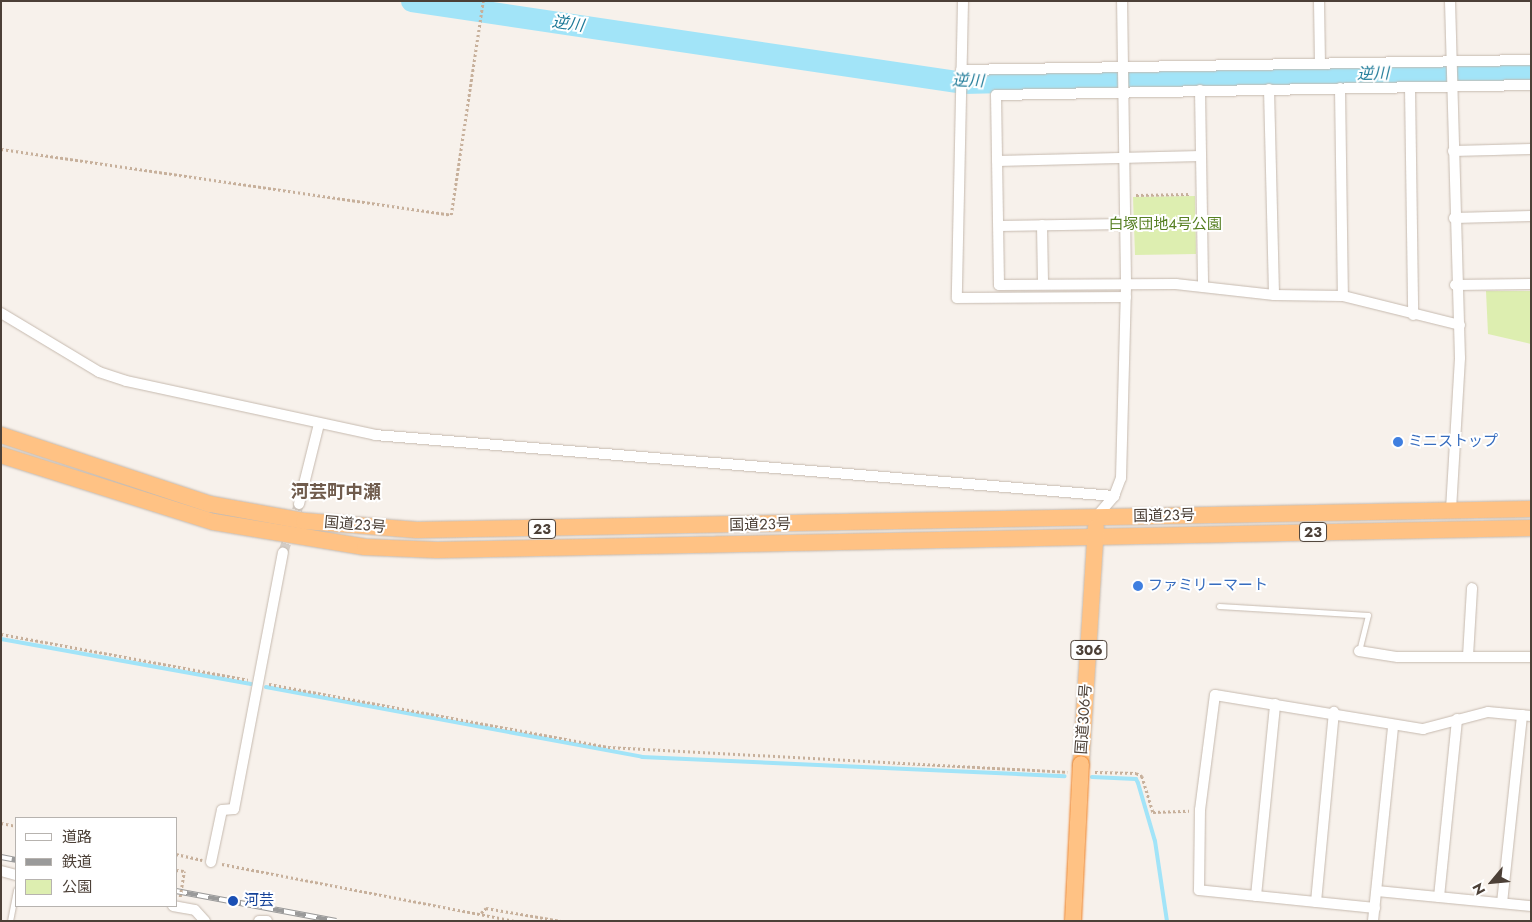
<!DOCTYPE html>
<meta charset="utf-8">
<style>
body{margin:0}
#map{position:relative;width:1532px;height:922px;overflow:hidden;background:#f7f1eb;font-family:Jost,"Noto Sans JP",sans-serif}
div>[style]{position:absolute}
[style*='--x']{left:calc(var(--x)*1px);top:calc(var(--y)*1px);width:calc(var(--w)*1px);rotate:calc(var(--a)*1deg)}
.green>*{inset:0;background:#ddeeb0}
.stream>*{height:4px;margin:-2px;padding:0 2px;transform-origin:2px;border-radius:2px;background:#a2e4f8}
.river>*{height:22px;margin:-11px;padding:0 11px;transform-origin:11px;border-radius:11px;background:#a2e4f8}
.minor-tunnel>*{height:10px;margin-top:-5px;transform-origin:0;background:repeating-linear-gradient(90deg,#d5cec7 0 10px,transparent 0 15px)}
.path>*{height:2.5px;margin-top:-1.25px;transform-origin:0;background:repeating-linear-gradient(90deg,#c7b09b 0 2.5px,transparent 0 5px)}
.roads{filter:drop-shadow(0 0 1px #c6baaf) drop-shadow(0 0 1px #c6baaf)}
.service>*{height:5px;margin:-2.5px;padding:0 2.5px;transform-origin:2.5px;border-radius:2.5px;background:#fff}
.minor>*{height:10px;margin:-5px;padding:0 5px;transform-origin:5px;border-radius:5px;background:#fff}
.trunk>*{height:16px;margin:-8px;padding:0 8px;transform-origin:8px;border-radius:8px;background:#ffc284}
.rail>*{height:5.5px;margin-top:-2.75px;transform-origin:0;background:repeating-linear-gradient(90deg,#fff 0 11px,#9a9a9a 0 22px);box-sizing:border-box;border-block:1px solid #9a9a9a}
.path-bridge>*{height:2.5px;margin-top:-1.25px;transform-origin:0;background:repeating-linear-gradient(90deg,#c7b09b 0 2.5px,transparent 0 5px)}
.bridges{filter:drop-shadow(0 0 1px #ee852e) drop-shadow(0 0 1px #ee852e)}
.trunk-bridge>*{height:16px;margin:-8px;padding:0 8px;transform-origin:8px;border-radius:8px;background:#ffc284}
.dots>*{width:14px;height:14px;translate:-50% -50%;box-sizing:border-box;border:2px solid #fff;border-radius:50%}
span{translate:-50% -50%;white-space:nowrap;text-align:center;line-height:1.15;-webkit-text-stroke:4px #fff;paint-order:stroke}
.shield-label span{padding:1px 4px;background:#fff;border:1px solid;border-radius:4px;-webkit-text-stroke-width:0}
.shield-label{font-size:14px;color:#4c4037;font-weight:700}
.park-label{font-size:15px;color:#567f22}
.shop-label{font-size:15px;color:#366cbe}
.left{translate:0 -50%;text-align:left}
.street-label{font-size:15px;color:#4c4037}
.transit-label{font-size:15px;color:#164399}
.water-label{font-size:16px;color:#1e7a98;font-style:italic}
.quarter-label{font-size:18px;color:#705c4d;font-weight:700}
.frame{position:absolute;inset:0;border:2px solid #4c4037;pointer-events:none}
.legend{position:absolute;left:15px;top:817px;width:162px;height:90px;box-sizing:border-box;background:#fff;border:1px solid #b7b3af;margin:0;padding:6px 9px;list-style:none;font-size:15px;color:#4c4037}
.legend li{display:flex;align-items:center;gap:10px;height:25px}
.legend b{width:25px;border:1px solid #b7b3af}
.north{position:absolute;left:1467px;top:857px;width:50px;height:50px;-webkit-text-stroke:4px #fff;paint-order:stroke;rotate:242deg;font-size:14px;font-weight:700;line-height:20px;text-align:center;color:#4c4037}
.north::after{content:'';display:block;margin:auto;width:18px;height:22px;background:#4c4037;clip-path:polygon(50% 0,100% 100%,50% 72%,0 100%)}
</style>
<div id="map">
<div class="green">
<i style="clip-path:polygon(1195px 196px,1196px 254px,1135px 255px,1133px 197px)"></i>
<i style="clip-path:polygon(1486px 291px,1531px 291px,1531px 344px,1488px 334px)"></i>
</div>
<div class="stream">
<i style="--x:1;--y:639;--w:254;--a:10.2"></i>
<i style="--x:266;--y:687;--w:382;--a:10.5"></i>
<i style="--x:642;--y:757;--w:423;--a:2.6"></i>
<i style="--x:1092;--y:777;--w:44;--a:2.6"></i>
<i style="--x:1136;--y:779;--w:4;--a:63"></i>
<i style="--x:1138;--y:783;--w:60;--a:73.7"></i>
<i style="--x:1155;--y:841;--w:81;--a:81.5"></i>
</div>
<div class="river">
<i style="--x:412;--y:1;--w:557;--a:8.46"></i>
<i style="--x:963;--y:83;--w:568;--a:-1.21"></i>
</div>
<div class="minor-tunnel">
<i style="--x:283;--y:553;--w:52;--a:-71.9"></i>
</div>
<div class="path">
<i style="--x:1;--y:149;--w:455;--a:8.3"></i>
<i style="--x:451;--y:215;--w:216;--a:-81.5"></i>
<i style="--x:1136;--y:195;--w:54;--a:-1.1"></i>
<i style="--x:1;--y:634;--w:251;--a:10.5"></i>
<i style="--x:269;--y:684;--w:345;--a:10.5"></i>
<i style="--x:608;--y:747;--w:460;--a:3.1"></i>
<i style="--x:1095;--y:772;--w:41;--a:1.4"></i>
<i style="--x:1136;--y:773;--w:7;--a:27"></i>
<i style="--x:1142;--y:776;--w:38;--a:73"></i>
<i style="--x:1153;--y:812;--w:36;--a:-2"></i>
<i style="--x:1;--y:823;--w:15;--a:11"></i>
<i style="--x:176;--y:854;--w:27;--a:13"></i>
<i style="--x:222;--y:864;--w:298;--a:11"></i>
<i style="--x:176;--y:870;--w:8;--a:7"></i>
<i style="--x:481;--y:913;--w:7;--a:-45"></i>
<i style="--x:486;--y:908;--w:76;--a:9.8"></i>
</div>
<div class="roads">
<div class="service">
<i style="--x:1219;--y:606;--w:149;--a:3.5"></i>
<i style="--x:1368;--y:615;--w:37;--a:104"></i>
<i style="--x:10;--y:921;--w:32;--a:-79"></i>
</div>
<div class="minor">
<i style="--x:963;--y:1;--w:297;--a:91.2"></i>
<i style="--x:957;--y:298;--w:169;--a:-0.3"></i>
<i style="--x:1319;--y:1;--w:63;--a:89.1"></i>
<i style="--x:1450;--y:1;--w:357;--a:88.4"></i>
<i style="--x:1460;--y:358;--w:153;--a:93.4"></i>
<i style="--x:961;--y:70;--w:570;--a:-1.01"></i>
<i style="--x:1410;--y:87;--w:228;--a:89.2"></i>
<i style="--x:1340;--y:88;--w:208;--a:89.2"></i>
<i style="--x:1269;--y:89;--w:206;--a:88.6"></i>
<i style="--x:1200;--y:90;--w:196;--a:89.1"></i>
<i style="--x:1453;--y:151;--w:78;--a:-1.5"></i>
<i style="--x:997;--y:161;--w:204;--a:-1.4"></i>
<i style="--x:1454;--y:218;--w:77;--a:-1.5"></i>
<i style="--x:1042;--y:225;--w:59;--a:89"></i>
<i style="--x:999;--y:226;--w:126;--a:-0.9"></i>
<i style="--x:1455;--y:285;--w:76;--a:-0.8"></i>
<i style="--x:1;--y:313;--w:114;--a:31"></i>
<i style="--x:99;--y:372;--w:28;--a:18"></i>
<i style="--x:126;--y:381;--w:255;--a:12.2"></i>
<i style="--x:375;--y:435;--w:742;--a:4.72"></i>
<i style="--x:1460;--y:325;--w:121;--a:-166.1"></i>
<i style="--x:1343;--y:296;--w:69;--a:-179.2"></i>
<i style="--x:1274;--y:295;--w:99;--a:-173.6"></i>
<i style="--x:1176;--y:284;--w:177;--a:179.7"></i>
<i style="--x:999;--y:285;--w:190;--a:-90.9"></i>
<i style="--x:996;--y:95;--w:535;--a:-1.07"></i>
<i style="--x:299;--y:504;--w:82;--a:-76"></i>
<i style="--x:1096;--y:517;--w:28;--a:-49"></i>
<i style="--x:1114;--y:496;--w:19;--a:-69"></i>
<i style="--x:1121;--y:478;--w:195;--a:-88.5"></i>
<i style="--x:1126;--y:283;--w:282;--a:-90.8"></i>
<i style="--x:1359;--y:651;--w:39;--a:9"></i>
<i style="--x:1398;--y:657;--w:133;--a:0"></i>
<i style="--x:1468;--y:656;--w:68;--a:-86.6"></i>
<i style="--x:211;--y:862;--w:53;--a:-78.1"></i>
<i style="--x:222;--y:810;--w:12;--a:-5"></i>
<i style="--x:234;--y:809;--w:261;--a:-79.2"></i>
<i style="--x:1;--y:871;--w:16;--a:15"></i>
<i style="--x:1377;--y:891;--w:155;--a:5.6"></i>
<i style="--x:1256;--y:896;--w:193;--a:-84.3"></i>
<i style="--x:1439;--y:897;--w:179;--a:-84.2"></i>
<i style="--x:1316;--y:902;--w:191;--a:-84.6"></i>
<i style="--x:1502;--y:903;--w:189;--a:-83.9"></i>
<i style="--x:173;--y:906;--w:22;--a:10"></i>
<i style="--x:195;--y:910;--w:15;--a:48"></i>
<i style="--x:1375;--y:908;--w:177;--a:-174.2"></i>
<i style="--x:1199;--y:890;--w:80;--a:-89.3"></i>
<i style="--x:1200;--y:810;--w:116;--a:-82.6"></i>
<i style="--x:1215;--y:695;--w:211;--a:9.3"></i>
<i style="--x:1423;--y:729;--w:67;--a:-14.7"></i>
<i style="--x:1488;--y:712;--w:43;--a:5.3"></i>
<i style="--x:259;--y:921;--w:8;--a:0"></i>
<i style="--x:1373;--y:921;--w:196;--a:-84.1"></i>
</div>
<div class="trunk">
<i style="--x:1;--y:435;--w:220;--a:18.3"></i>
<i style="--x:210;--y:504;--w:96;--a:10.3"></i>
<i style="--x:304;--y:521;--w:113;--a:4.6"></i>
<i style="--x:417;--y:530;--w:1114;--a:-1.08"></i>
<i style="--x:1;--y:455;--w:223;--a:17.5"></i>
<i style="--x:214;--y:522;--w:153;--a:9.4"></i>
<i style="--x:365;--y:547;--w:72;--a:2.4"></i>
<i style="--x:437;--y:550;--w:1094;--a:-1.15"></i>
<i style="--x:1081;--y:764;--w:237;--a:-86.4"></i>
</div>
</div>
<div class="rail">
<i style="--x:1;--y:857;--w:15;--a:11"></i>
<i style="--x:176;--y:891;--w:163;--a:10.6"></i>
</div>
<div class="path-bridge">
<i style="--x:180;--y:897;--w:26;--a:-81"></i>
</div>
<div class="bridges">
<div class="trunk-bridge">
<i style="--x:1073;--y:921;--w:157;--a:-87.1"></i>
</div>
</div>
<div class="dots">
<i style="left:1398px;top:442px;background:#3f7fe0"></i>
<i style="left:1138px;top:586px;background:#3f7fe0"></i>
<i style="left:233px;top:901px;background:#1a4fb4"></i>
</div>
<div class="shield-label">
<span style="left:542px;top:529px">23</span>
<span style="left:1313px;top:532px">23</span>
<span style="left:1089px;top:650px">306</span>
</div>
<div class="park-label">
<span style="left:1165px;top:225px">白塚団地4号公園</span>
</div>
<div class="shop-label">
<span class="left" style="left:1408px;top:442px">ミニストップ</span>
<span class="left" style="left:1148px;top:586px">ファミリーマート</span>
</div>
<div class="street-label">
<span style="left:1164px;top:516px;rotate:-1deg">国道23号</span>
<span style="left:355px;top:525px;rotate:5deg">国道23号</span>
<span style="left:760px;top:525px;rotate:-1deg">国道23号</span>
<span style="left:1084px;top:719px;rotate:-86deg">国道306号</span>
</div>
<div class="transit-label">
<span class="left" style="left:244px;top:901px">河芸</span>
</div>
<div class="water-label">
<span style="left:568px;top:24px;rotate:8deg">逆川</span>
<span style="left:1373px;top:74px;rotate:-1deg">逆川</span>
<span style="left:968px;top:81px;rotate:2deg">逆川</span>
</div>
<div class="quarter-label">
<span style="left:336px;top:492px">河芸町中瀬</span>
</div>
<div class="frame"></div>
<ul class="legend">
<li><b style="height:6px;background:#fff"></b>道路</li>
<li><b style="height:6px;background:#9a9a9a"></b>鉄道</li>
<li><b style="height:14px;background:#ddeeb0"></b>公園</li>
</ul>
<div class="north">N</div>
</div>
